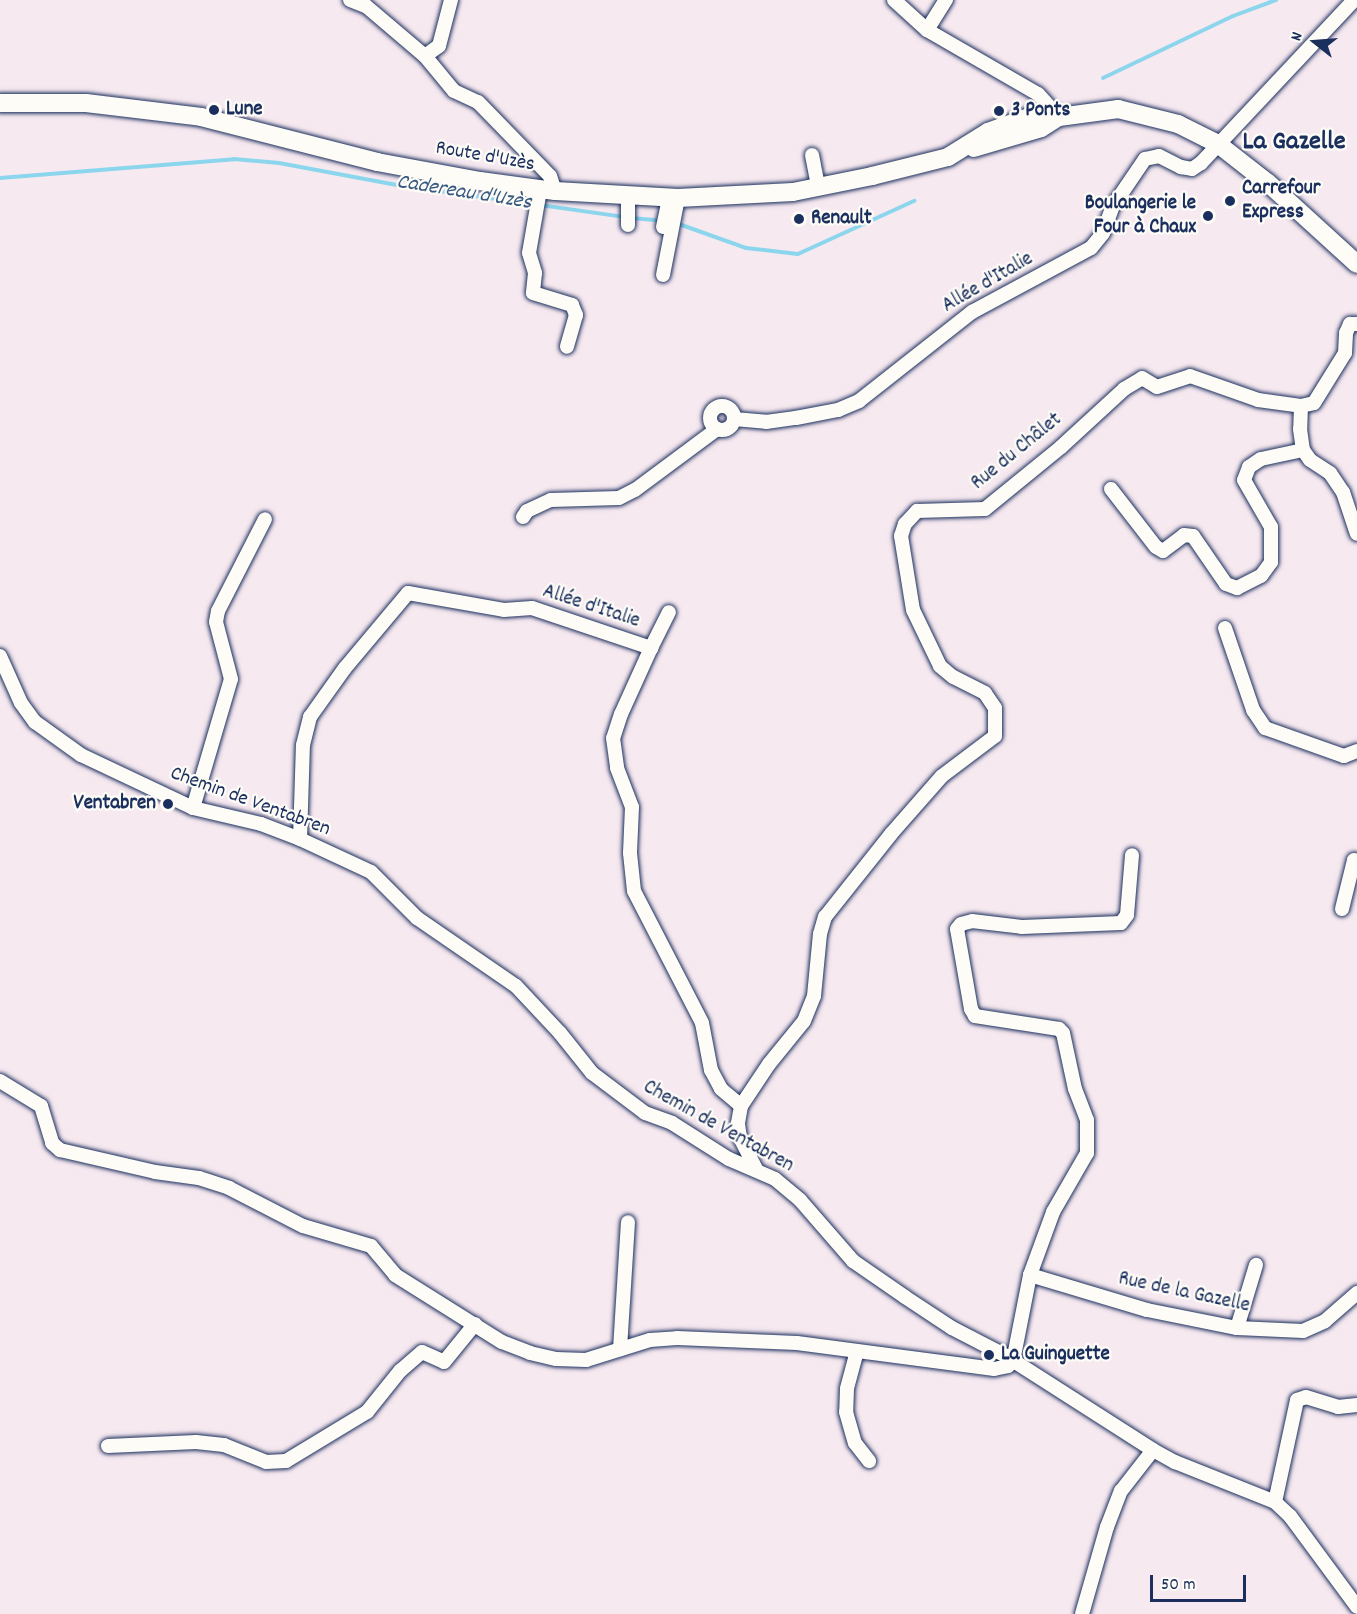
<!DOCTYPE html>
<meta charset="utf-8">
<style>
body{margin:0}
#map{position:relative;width:1357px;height:1614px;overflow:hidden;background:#f7e9f0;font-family:Dekko,sans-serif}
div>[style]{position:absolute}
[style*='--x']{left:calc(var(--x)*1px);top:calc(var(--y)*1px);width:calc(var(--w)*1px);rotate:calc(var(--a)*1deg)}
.stream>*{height:4px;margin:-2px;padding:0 2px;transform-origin:2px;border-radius:2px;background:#8cd6ed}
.roads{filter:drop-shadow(0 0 2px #1b2f5e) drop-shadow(0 0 2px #1b2f5e)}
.minor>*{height:14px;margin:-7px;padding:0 7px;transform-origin:7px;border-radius:7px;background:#fdfcf7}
.minor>.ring{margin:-7px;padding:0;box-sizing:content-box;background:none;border:14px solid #fdfcf7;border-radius:50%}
.major>*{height:18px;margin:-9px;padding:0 9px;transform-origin:9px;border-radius:9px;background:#fdfcf7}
.dots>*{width:16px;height:16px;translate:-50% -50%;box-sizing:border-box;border:3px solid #fdfcf7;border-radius:50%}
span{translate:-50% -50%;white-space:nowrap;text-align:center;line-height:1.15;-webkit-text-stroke:4.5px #fdfcf7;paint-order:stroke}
.poi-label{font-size:21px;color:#1b2f5e;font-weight:700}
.left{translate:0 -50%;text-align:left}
.right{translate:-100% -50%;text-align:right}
.street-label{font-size:21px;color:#1b2f5e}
.water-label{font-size:22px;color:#375982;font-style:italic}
.district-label{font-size:27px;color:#1b2f5e;font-weight:700}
.north{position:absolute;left:1285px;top:12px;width:60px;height:60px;-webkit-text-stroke:4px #fdfcf7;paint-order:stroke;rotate:287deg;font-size:16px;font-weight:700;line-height:24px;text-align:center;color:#1b2f5e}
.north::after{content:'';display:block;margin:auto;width:21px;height:27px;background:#1b2f5e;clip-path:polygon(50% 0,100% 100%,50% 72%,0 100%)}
.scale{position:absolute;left:1150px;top:1575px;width:96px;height:27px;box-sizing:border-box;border:3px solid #1b2f5e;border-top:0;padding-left:8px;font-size:18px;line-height:21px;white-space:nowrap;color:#1b2f5e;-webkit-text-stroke:4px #fdfcf7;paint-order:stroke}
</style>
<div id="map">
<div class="stream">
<i style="--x:1103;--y:78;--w:144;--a:-25.5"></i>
<i style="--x:1233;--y:16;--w:46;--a:-20.4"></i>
<i style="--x:0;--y:178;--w:235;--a:-4.6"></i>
<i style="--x:234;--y:159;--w:45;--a:5.1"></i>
<i style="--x:279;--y:163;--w:120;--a:10.6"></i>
<i style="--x:397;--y:185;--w:229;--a:8"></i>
<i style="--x:631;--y:218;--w:32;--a:5"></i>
<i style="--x:676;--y:223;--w:74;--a:19.7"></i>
<i style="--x:746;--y:248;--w:52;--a:6.6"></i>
<i style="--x:798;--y:254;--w:128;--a:-24.6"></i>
</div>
<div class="roads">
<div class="minor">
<i style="--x:350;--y:0;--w:17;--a:21"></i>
<i style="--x:366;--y:6;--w:77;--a:40.3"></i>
<i style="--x:425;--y:56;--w:45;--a:50.4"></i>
<i style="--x:454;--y:91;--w:26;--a:25"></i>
<i style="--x:478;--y:102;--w:103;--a:45.8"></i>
<i style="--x:550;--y:176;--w:16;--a:72"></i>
<i style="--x:894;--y:0;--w:45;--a:42.3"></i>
<i style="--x:927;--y:30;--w:128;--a:30"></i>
<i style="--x:1038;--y:94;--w:31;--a:48"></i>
<i style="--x:927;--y:30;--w:36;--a:-58"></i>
<i style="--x:425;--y:56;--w:17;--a:-36"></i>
<i style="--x:439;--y:46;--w:48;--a:-75.4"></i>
<i style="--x:812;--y:155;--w:33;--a:79"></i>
<i style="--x:540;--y:190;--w:64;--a:99.9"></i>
<i style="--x:529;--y:253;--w:21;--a:73"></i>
<i style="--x:535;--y:273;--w:20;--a:96"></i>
<i style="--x:533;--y:293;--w:41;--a:17.1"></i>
<i style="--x:572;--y:305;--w:11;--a:68"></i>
<i style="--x:576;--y:315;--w:33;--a:106"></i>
<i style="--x:628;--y:225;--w:28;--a:-90"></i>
<i style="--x:663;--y:227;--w:30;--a:-78"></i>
<i style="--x:663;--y:275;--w:78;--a:-79"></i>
<i style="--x:1301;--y:406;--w:23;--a:92"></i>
<i style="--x:1300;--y:429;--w:21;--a:82"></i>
<i class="ring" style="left:710px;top:406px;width:10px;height:10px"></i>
<i style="--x:734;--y:419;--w:32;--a:5"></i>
<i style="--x:766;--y:422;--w:30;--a:-8"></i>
<i style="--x:796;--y:418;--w:43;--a:-10.8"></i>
<i style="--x:838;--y:410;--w:23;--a:-23"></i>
<i style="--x:859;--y:401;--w:144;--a:-38.2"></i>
<i style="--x:972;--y:312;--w:135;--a:-28.3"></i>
<i style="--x:1091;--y:248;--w:19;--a:-51"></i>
<i style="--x:1103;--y:233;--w:29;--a:-70"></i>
<i style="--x:1113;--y:206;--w:57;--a:-55.8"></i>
<i style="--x:1145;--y:159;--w:14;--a:-12"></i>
<i style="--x:1159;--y:156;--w:25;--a:27"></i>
<i style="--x:1181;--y:167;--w:11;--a:10"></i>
<i style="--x:1192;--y:169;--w:11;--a:-34"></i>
<i style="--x:1201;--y:163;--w:224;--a:-46.8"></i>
<i style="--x:1111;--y:489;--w:73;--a:52.2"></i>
<i style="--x:1156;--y:547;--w:8;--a:30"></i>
<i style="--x:1163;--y:551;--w:26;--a:-37"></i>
<i style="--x:1184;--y:535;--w:9;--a:6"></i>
<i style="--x:1193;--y:536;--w:58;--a:55.5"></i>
<i style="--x:1226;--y:584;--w:12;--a:20"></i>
<i style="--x:1237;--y:588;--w:27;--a:-27"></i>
<i style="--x:1261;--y:576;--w:17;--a:-54"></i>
<i style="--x:1271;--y:562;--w:35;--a:-90"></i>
<i style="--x:1271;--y:527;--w:54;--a:-119.9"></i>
<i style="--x:1244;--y:480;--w:14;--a:-69"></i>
<i style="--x:1249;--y:467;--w:14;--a:-34"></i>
<i style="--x:1261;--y:459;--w:43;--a:-12.1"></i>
<i style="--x:1303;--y:450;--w:12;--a:55"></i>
<i style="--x:1310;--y:460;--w:24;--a:33"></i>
<i style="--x:1330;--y:473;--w:23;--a:56"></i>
<i style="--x:1343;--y:492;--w:44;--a:71.6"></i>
<i style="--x:523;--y:517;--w:7;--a:-56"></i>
<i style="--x:527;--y:511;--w:26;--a:-25"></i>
<i style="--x:551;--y:500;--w:68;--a:-1.7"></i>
<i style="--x:619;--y:498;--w:18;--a:-27"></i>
<i style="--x:635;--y:490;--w:102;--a:-36.6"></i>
<i style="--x:1225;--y:628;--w:87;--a:71.1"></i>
<i style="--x:1253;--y:710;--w:22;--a:56"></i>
<i style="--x:1265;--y:728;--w:84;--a:19.5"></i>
<i style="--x:1344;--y:756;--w:14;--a:-21"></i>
<i style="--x:651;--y:648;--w:72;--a:114.4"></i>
<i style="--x:621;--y:714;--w:25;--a:108"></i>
<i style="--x:613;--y:738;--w:30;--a:82"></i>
<i style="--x:617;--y:768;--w:42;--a:69"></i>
<i style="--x:632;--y:807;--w:46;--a:92.5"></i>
<i style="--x:630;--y:853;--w:38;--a:84"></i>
<i style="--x:634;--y:891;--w:148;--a:62.7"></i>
<i style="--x:702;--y:1023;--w:48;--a:79.2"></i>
<i style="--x:711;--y:1070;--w:21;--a:62"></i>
<i style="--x:721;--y:1089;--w:26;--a:40"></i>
<i style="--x:0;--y:656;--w:51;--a:65.9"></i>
<i style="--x:21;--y:703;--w:24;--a:54"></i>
<i style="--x:35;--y:722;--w:57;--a:35.7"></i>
<i style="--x:81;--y:755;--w:124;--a:25.3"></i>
<i style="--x:193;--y:808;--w:70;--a:13.2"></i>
<i style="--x:261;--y:824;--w:42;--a:21"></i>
<i style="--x:300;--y:839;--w:78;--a:24.9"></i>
<i style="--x:371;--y:872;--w:65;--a:45"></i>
<i style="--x:417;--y:918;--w:120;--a:34.5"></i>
<i style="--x:516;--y:986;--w:64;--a:46.9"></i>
<i style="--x:560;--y:1033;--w:51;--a:51.3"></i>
<i style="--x:592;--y:1073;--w:66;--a:37"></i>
<i style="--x:645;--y:1113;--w:29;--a:20"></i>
<i style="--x:672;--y:1123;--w:67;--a:32.3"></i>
<i style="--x:729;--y:1159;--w:50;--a:23.5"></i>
<i style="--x:775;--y:1179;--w:33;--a:40"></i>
<i style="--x:800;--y:1200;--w:81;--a:49"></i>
<i style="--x:853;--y:1261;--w:63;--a:34.7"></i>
<i style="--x:905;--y:1297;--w:56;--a:33.4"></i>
<i style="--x:952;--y:1328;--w:61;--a:27.4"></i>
<i style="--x:1006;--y:1356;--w:174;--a:32.6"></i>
<i style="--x:1153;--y:1450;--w:25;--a:29"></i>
<i style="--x:1175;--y:1462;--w:108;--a:21.8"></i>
<i style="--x:1275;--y:1502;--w:21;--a:43"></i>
<i style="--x:1290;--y:1516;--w:113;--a:53.6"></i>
<i style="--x:193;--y:808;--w:134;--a:-73.6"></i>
<i style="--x:231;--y:679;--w:59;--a:-104.7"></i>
<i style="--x:216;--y:622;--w:11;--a:-80"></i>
<i style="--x:218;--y:611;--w:103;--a:-62.9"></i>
<i style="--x:300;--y:839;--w:94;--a:-88.2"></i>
<i style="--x:303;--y:745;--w:29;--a:-76"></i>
<i style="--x:310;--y:717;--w:60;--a:-54.5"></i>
<i style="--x:345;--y:668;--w:98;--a:-50"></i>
<i style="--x:408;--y:593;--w:97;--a:10"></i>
<i style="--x:504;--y:610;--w:28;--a:-4"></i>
<i style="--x:532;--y:608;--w:126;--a:18.6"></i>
<i style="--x:651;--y:648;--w:40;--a:-63.4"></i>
<i style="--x:1342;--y:909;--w:50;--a:-76.2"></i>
<i style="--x:1354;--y:860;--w:3;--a:18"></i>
<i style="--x:0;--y:1081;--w:48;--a:31.4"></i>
<i style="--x:41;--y:1106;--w:39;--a:73"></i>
<i style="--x:52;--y:1143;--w:11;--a:41"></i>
<i style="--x:60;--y:1150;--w:98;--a:13"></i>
<i style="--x:155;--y:1172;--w:44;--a:7.8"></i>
<i style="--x:199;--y:1178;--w:32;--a:18"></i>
<i style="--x:229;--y:1188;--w:83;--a:27.2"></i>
<i style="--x:303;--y:1226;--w:71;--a:16.4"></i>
<i style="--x:371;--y:1246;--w:38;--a:50"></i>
<i style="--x:395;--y:1275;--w:126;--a:32.1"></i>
<i style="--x:502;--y:1342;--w:30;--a:21"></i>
<i style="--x:530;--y:1353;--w:27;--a:13"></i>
<i style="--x:556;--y:1359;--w:30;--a:2"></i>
<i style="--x:586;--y:1360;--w:67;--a:-17.4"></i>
<i style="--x:650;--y:1340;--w:27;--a:-4"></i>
<i style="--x:677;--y:1338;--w:120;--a:2.4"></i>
<i style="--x:797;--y:1343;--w:199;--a:7.5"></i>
<i style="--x:994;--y:1369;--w:14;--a:-12"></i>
<i style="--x:1008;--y:1366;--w:7;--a:-45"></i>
<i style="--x:756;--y:1169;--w:35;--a:-117"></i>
<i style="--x:740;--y:1138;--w:15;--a:-98"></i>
<i style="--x:738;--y:1123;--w:17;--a:-80"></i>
<i style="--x:741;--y:1106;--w:50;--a:-56.3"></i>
<i style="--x:769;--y:1064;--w:55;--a:-50.9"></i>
<i style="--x:804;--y:1021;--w:27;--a:-68"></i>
<i style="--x:814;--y:996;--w:62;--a:-84.5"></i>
<i style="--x:820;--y:934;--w:18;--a:-74"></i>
<i style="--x:825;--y:917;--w:106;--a:-51.5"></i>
<i style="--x:891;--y:834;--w:77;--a:-48.7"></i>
<i style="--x:942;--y:776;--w:66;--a:-37"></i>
<i style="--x:995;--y:736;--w:28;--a:-90"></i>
<i style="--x:995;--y:708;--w:18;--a:-124"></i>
<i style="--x:985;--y:693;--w:36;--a:-153"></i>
<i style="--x:953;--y:677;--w:17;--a:-140"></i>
<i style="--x:940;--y:666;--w:62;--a:-115.7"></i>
<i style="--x:913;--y:610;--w:75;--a:-99.2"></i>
<i style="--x:901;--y:536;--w:13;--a:-72"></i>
<i style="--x:905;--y:524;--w:18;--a:-47"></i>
<i style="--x:917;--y:511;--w:68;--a:-1.7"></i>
<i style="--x:985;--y:509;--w:98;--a:-39.2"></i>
<i style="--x:1061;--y:447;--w:86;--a:-42.6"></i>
<i style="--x:1124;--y:389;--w:21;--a:-31"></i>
<i style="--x:1142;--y:378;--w:17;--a:31"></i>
<i style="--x:1157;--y:387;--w:35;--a:-18"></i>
<i style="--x:1190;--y:376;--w:72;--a:19.4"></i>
<i style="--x:1258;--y:400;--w:43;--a:7.9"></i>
<i style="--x:1301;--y:406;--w:13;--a:-13"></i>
<i style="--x:1314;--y:403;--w:59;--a:-58.2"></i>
<i style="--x:1345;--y:353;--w:20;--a:-87"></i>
<i style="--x:1346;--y:333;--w:10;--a:-66"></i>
<i style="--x:1350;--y:324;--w:7;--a:0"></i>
<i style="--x:1030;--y:1275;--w:122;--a:16.7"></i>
<i style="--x:1147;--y:1310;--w:92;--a:11.3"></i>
<i style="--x:1237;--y:1328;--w:66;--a:2.6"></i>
<i style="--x:1303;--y:1331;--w:24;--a:-24"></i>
<i style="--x:1325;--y:1321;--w:43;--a:-41.2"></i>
<i style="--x:1237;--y:1328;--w:66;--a:-73.2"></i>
<i style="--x:620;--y:1349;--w:127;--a:-86.4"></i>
<i style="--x:857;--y:1351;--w:39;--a:105"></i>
<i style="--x:847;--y:1389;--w:23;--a:92"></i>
<i style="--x:846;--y:1412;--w:32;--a:74"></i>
<i style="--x:855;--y:1443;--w:23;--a:52"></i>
<i style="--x:1013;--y:1361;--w:88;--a:-78.8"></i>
<i style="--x:1030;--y:1275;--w:67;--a:-69.9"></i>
<i style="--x:1053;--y:1212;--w:68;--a:-60"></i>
<i style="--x:1087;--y:1153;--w:33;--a:-90"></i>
<i style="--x:1087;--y:1120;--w:33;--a:-111"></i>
<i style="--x:1075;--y:1089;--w:57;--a:-102.1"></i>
<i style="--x:1063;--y:1033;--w:6;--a:-135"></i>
<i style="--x:1059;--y:1029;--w:85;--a:-171.2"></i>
<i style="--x:975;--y:1016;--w:8;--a:-120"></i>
<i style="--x:971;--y:1009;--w:81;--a:-99.9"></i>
<i style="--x:957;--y:929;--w:6;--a:-51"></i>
<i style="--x:961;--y:924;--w:11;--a:-15"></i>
<i style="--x:972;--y:921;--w:50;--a:6.8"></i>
<i style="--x:1022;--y:927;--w:99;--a:-2.3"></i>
<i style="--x:1121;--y:923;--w:10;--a:-53"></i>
<i style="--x:1127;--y:915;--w:60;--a:-85.2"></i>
<i style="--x:108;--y:1446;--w:88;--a:-2.6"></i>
<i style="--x:196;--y:1442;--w:28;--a:6"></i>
<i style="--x:224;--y:1445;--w:45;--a:22"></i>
<i style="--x:266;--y:1462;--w:20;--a:-3"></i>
<i style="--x:286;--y:1461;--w:95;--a:-31.2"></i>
<i style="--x:367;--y:1412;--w:53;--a:-51.2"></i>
<i style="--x:400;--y:1371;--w:29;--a:-41"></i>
<i style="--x:422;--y:1352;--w:24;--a:24"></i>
<i style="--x:444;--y:1362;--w:49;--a:-50.8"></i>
<i style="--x:1275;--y:1502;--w:104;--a:-77.8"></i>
<i style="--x:1297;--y:1400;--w:9;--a:-18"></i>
<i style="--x:1306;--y:1397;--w:34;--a:17"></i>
<i style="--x:1338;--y:1407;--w:19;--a:-6"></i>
<i style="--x:1082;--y:1614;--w:91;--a:-74"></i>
<i style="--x:1107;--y:1527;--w:39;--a:-69"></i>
<i style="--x:1121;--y:1491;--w:52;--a:-52"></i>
</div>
<div class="major">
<i style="--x:0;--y:103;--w:86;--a:0"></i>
<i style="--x:86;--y:103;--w:116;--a:6.9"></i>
<i style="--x:201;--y:117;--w:182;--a:14.3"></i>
<i style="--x:377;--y:162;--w:105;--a:10.5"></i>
<i style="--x:480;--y:181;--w:76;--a:7.6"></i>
<i style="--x:555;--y:191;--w:123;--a:3.3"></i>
<i style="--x:678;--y:198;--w:115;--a:-3"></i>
<i style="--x:793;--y:192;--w:81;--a:-11.4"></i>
<i style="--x:872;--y:176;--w:78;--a:-14"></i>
<i style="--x:948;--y:157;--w:47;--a:-32"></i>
<i style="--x:988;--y:132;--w:47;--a:-20"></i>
<i style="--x:1032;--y:116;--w:27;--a:2"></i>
<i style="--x:1059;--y:117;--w:60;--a:-7.7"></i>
<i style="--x:1118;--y:109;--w:62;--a:14"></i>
<i style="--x:1178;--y:124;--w:45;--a:26.6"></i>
<i style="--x:1218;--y:144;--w:63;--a:38"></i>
<i style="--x:1268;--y:183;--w:120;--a:42.3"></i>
<i style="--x:974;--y:148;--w:70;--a:-16.6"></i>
<i style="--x:1041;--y:128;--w:19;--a:-32"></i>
</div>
</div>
<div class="dots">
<i style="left:214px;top:110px;background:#1b2f5e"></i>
<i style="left:999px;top:111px;background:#1b2f5e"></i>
<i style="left:1230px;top:201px;background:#1b2f5e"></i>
<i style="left:1208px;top:216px;background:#1b2f5e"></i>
<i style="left:799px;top:219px;background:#1b2f5e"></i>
<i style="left:168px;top:804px;background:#1b2f5e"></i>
<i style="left:989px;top:1355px;background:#1b2f5e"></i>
</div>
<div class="poi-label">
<span class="left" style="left:226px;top:110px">Lune</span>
<span class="left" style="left:1011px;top:111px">3 Ponts</span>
<span class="left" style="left:1242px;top:201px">Carrefour<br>Express</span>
<span class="right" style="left:1196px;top:216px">Boulangerie le<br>Four à Chaux</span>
<span class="left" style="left:811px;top:219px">Renault</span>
<span class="right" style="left:156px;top:804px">Ventabren</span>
<span class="left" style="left:1001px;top:1355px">La Guinguette</span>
</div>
<div class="street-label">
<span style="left:485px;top:157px;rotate:10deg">Route d'Uzès</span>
<span style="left:988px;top:283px;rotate:-30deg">Allée d'Italie</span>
<span style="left:1017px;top:452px;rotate:-39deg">Rue du Châlet</span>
<span style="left:591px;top:607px;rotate:18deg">Allée d'Italie</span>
<span style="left:250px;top:802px;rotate:20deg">Chemin de Ventabren</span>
<span style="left:718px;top:1127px;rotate:29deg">Chemin de Ventabren</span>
<span style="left:1184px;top:1293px;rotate:12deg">Rue de la Gazelle</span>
</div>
<div class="water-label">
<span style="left:464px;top:193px;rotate:9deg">Cadereau d'Uzès</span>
</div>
<div class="district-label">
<span style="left:1294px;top:143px">La Gazelle</span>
</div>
<div class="north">N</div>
<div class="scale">50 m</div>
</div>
